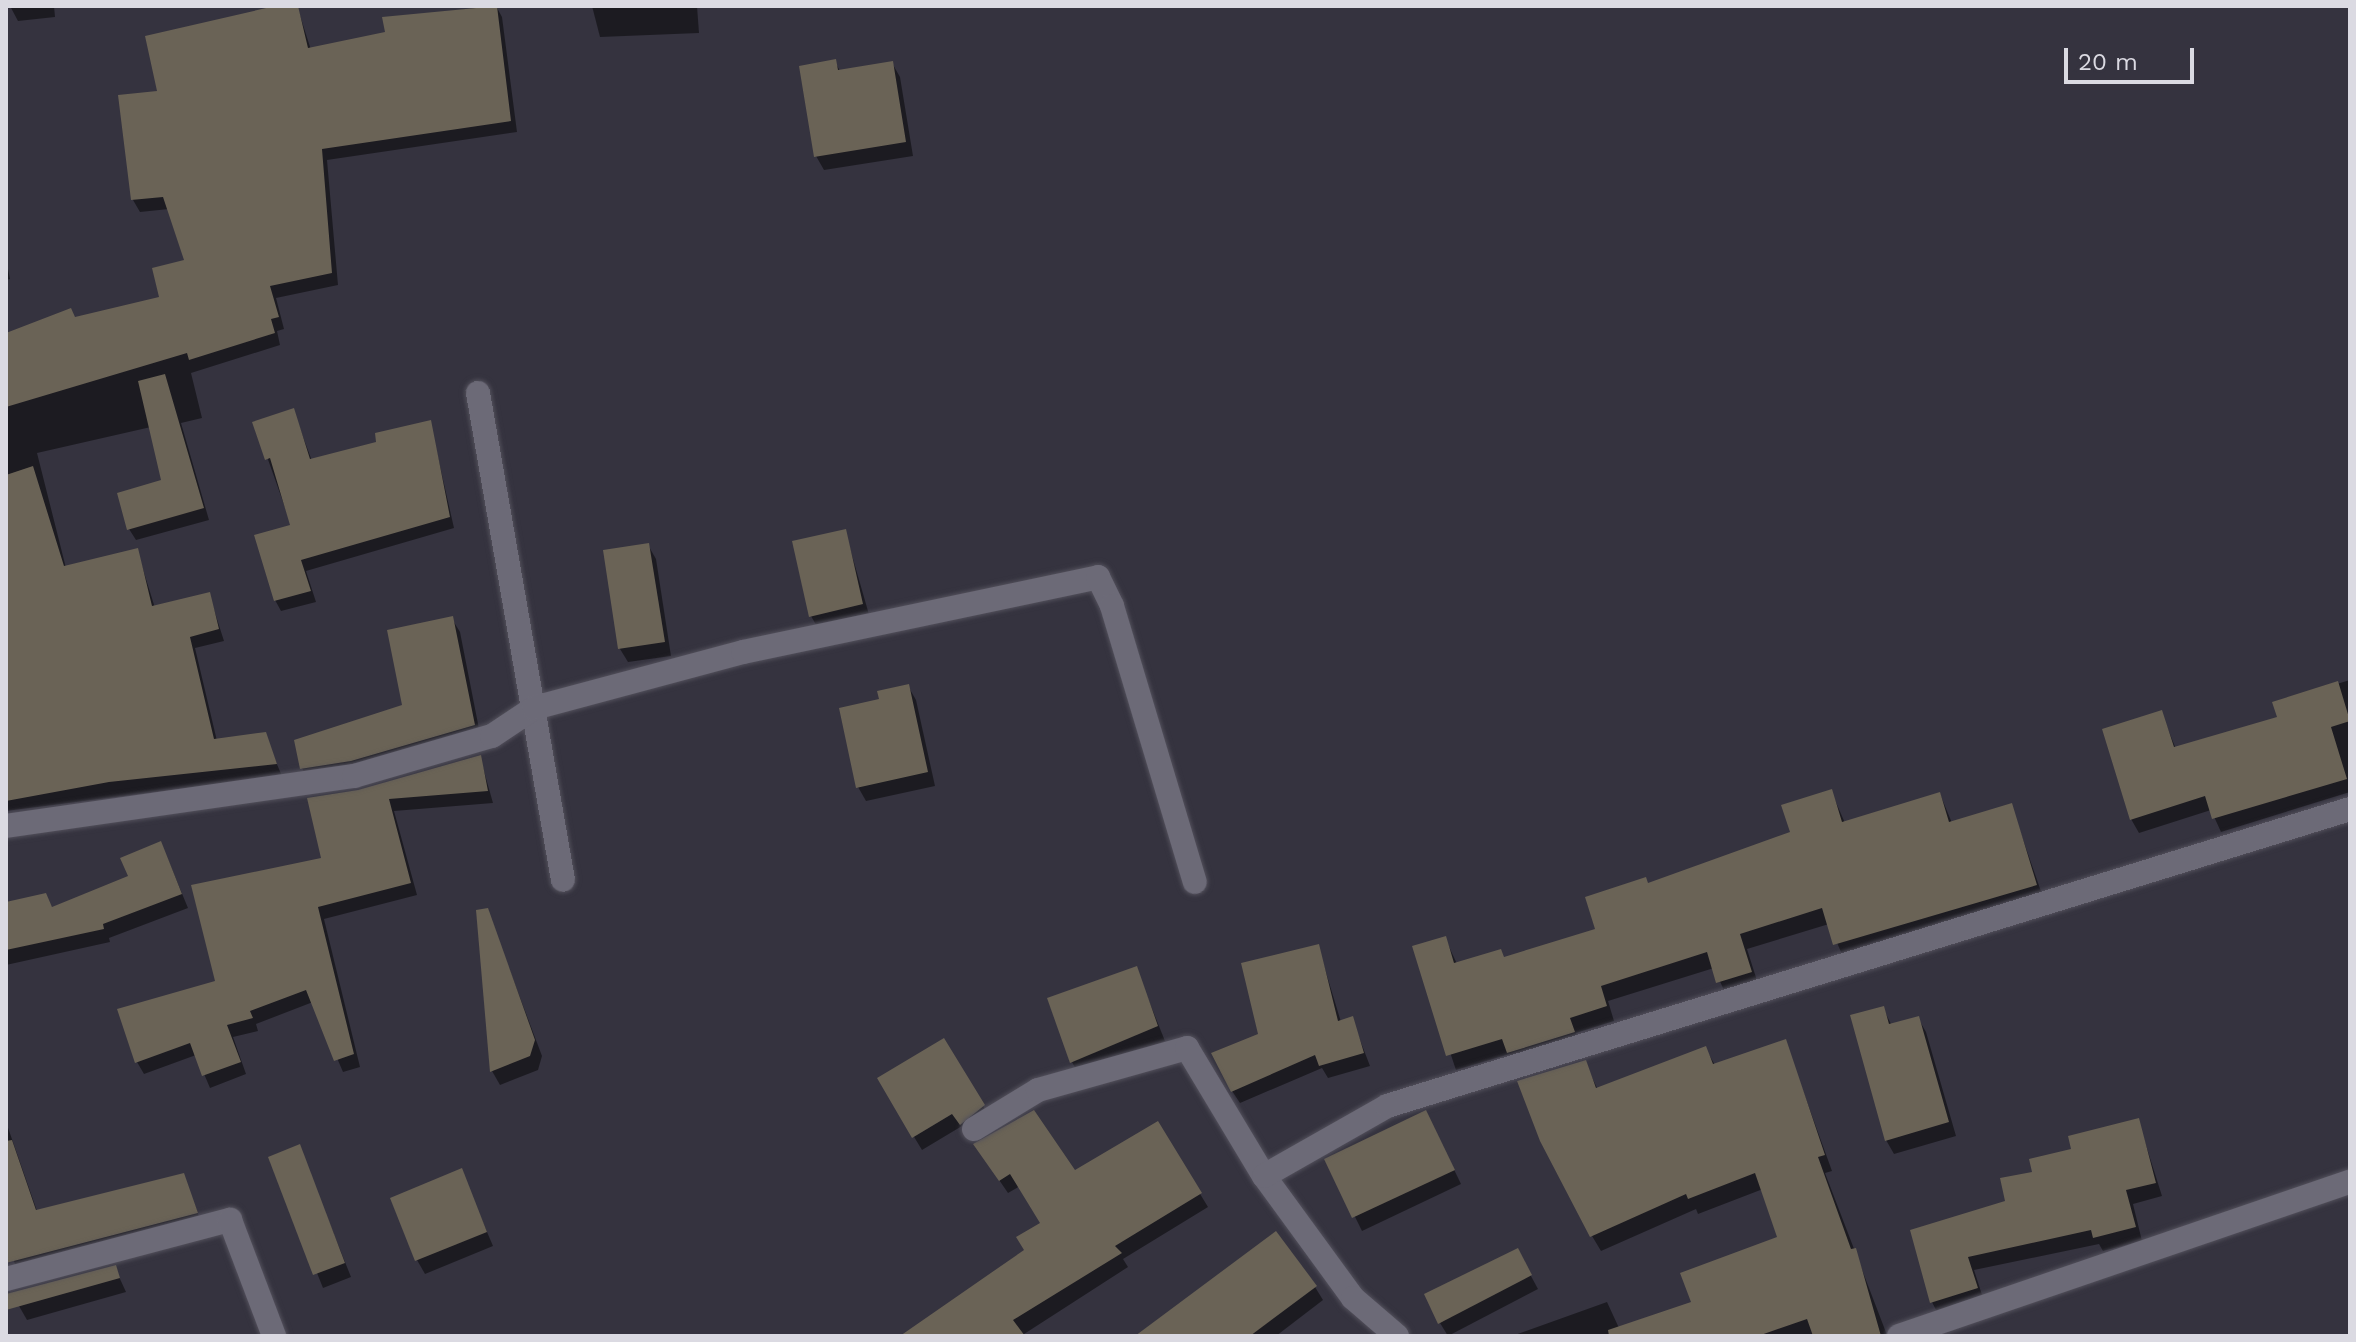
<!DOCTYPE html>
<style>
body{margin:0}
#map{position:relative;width:2356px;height:1342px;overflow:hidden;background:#35333f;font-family:"Work Sans",sans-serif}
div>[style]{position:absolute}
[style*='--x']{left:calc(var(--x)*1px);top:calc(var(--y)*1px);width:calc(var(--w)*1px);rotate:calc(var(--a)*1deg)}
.shadow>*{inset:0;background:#0007}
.building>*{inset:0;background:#6a6356}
.roads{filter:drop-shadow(0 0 2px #52505b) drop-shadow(0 0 2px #52505b)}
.minor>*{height:24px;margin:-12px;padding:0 12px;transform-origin:12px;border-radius:12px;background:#6c6a77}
span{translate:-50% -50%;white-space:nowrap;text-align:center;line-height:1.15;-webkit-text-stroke:7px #35333f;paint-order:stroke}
.frame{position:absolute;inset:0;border:8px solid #dbdae2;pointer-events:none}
.scale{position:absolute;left:2064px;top:48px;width:130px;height:36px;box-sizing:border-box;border:4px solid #dbdae2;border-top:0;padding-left:10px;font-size:24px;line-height:28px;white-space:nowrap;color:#dbdae2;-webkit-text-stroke:6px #35333f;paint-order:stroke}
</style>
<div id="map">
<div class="shadow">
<i style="clip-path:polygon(54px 6px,55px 17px,18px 21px,10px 6px)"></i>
<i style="clip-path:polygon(284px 6px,297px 6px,311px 50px,387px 34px,384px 19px,496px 6px,502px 17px,517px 132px,327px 160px,338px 285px,276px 298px,284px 329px,277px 331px,280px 345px,191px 373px,202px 418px,181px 423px,209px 520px,136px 540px,129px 529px,163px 481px,151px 427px,37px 453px,66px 568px,137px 550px,155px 608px,209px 594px,224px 641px,195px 648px,217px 741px,264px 734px,282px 776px,6px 811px,6px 335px,161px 299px,230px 251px,169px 209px,140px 212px,133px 200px,120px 97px,160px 93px)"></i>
<i style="clip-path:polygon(592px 6px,697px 6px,699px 33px,600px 37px)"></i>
<i style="clip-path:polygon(835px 62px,840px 71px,892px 63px,900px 77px,913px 156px,824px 170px,816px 156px)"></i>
<i style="clip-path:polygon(6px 259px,10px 279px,6px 280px)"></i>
<i style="clip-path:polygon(293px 410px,312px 461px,379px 444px,430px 422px,454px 528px,306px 571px,316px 602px,281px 611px,275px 600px,292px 527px,255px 423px)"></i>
<i style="clip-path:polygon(845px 531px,870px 618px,819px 630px,811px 616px)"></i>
<i style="clip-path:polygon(648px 545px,656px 559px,671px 656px,628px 662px,620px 649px)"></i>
<i style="clip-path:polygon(452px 619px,460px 632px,481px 739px,310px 782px,302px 768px,404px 706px)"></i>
<i style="clip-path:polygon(2350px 680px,2350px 792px,2221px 832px,2211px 810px,2139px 833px,2131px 819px,2161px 712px,2176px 749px,2279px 718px,2274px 703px)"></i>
<i style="clip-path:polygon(908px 686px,916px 700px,935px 786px,866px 801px,858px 787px,881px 701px)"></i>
<i style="clip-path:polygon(480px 757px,493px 803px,394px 811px,417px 895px,324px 919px,360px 1067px,343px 1072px,313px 1002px,256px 1024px,258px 1031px,233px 1037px,246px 1074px,210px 1088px,196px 1055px,144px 1074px,137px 1062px,217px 982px,324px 860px,358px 792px)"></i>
<i style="clip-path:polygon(1831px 791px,1845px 823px,1940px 794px,1952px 823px,2011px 805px,2044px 900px,1844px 959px,1829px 924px,1747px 949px,1759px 987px,1727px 997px,1714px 968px,1608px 1001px,1614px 1021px,1576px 1033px,1582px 1047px,1517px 1067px,1510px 1054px,1456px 1070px,1415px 948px,1445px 938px,1457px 964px,1505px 959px,1597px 930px,1649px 885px,1792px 833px)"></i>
<i style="clip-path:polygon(161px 843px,188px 908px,109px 938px,110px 942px,6px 965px,6px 904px,45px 895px,53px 909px,130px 877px)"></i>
<i style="clip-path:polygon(487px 910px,542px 1056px,538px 1070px,500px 1085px,492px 1071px,478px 912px)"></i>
<i style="clip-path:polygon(1318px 946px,1341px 1022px,1352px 1019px,1370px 1066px,1328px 1078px,1322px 1068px,1240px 1103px,1232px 1091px,1260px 1035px)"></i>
<i style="clip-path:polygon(1136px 969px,1165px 1041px,1079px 1075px,1072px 1062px)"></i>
<i style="clip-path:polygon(1883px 1008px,1892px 1026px,1918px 1018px,1926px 1032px,1956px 1136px,1894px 1154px,1886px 1140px)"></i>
<i style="clip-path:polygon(943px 1040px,991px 1119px,969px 1137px,962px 1126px,922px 1150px,879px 1079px)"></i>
<i style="clip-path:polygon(1785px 1041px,1832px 1171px,1825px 1173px,1887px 1335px,1512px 1336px,1607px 1302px,1619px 1328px,1693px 1303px,1780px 1238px,1763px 1189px,1698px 1214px,1696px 1209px,1601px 1251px,1592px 1236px,1585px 1063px,1598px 1090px,1705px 1048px,1715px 1065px)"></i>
<i style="clip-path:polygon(2138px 1120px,2162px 1196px,2133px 1204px,2142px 1241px,2103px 1251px,2099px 1244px,1974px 1270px,1984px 1301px,1939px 1316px,1932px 1302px,2034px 1173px)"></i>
<i style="clip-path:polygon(6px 1122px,37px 1211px,183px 1175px,202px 1224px,17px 1272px,6px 1231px)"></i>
<i style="clip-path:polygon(1157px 1123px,1208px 1207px,1123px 1259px,1128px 1267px,1021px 1336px,906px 1336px,1026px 1251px,1042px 1224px,1020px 1186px,1008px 1193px,984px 1158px,1075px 1173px)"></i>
<i style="clip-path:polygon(1433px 1126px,1461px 1184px,1362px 1231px,1327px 1160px)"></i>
<i style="clip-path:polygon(299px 1147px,351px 1277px,323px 1288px,271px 1158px)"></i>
<i style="clip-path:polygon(461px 1171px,493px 1246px,425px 1274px,417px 1260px)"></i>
<i style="clip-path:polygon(1525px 1265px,1538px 1289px,1448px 1336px,1440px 1323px)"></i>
<i style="clip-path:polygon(115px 1268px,126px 1292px,27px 1320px,19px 1306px)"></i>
<i style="clip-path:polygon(1315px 1287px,1323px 1300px,1276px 1336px,1157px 1336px)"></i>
</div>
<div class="building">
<i style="clip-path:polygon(275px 6px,298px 6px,308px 48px,385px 32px,382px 17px,497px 6px,511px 121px,322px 149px,332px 273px,270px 286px,279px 317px,271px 319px,275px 333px,189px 360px,187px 353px,6px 407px,6px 333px,71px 308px,75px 317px,159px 297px,152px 268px,184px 260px,163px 197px,131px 200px,118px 95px,157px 91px,145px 36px)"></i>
<i style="clip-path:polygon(836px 59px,838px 70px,893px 61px,906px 142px,814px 157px,799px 66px)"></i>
<i style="clip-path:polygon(165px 374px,204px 508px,127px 530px,117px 493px,161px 480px,138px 381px)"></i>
<i style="clip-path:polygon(294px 408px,310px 459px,376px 442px,375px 433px,431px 420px,450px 517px,301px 560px,311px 591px,274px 601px,254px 535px,290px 525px,270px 458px,265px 460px,252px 422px)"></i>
<i style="clip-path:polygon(33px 466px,64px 566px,138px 548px,152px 606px,210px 592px,219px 629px,190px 637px,214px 739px,266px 732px,277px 764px,109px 782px,6px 801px,6px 475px)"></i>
<i style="clip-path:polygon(846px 529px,863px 604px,809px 617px,792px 541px)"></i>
<i style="clip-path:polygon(649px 543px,665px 642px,618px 649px,603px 550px)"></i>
<i style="clip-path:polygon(453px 616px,475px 725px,351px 761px,300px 769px,294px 740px,402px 705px,387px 630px)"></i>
<i style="clip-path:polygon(2338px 681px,2350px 721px,2331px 727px,2347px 779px,2212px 819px,2205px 796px,2130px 820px,2102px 729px,2162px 710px,2174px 747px,2277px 717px,2272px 702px)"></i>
<i style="clip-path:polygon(909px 684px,928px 772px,856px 788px,839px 708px,879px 699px,877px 691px)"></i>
<i style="clip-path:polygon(481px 755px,488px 791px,389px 799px,411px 883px,318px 907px,354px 1054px,334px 1061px,306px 990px,250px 1011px,253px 1018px,227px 1025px,241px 1062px,202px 1076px,190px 1043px,135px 1063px,117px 1009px,215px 981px,191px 885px,321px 858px,307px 798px,358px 790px)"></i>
<i style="clip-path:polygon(1832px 789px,1842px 822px,1940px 792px,1949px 822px,2012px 803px,2037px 885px,1833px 945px,1822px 908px,1740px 934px,1752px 972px,1716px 983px,1707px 952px,1601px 986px,1607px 1006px,1570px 1018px,1575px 1032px,1507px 1053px,1502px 1039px,1446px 1056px,1412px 946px,1446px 936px,1454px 963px,1501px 949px,1504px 957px,1595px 929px,1585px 897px,1646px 877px,1648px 883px,1790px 832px,1781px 805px)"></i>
<i style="clip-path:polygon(161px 841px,182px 894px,103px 924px,104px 929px,6px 950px,6px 902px,46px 893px,52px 907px,128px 876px,120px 858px)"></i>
<i style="clip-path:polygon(488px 908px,535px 1040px,530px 1056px,490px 1072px,476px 910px)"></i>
<i style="clip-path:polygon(1319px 944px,1338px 1021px,1353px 1016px,1364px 1053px,1319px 1066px,1315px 1055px,1231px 1092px,1211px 1053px,1258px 1034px,1241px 963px)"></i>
<i style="clip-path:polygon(1137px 966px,1158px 1026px,1070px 1063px,1047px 998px)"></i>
<i style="clip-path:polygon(1884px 1006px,1889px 1024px,1919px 1016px,1949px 1122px,1885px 1141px,1850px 1015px)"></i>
<i style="clip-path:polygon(944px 1038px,985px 1105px,960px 1125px,952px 1114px,912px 1138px,877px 1078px)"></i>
<i style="clip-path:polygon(1786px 1039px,1825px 1155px,1818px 1157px,1851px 1249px,1856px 1248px,1881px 1336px,1813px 1336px,1807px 1319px,1758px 1336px,1609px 1336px,1608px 1330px,1691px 1302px,1680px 1273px,1777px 1237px,1755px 1173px,1688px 1199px,1686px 1194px,1590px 1237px,1540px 1141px,1517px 1081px,1586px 1060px,1596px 1088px,1706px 1046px,1713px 1064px)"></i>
<i style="clip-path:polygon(1034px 1110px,1075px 1170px,1158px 1121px,1202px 1193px,1115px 1246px,1122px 1253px,1013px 1320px,1025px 1336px,900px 1336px,1024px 1250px,1016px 1237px,1040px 1223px,1010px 1174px,999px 1181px,973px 1144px)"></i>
<i style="clip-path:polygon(1426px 1110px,1455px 1170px,1352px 1218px,1324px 1159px)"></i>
<i style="clip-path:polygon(2139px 1118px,2156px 1183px,2126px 1190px,2136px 1227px,2093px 1238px,2091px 1230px,1968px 1257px,1978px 1288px,1930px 1303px,1910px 1230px,2005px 1201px,2000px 1178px,2032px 1172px,2029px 1159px,2071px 1149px,2068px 1136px)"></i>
<i style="clip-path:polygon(12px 1140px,36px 1210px,184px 1173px,198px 1213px,6px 1263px,6px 1141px)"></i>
<i style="clip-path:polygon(300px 1144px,345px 1263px,313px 1275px,268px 1157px)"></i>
<i style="clip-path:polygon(462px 1168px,487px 1232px,415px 1261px,390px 1198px)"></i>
<i style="clip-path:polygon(1276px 1231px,1317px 1286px,1250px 1336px,1135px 1336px)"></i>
<i style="clip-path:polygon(1518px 1248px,1532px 1275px,1438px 1324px,1424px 1294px)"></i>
<i style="clip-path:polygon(116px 1265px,120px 1278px,6px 1310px,6px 1294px)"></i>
</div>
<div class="roads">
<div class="minor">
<i style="--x:478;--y:393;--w:494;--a:80.1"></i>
<i style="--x:6;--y:826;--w:352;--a:-8.2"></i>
<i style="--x:354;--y:776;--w:144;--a:-16.2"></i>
<i style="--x:492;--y:736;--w:50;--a:-33.7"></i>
<i style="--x:534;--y:708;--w:216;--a:-15"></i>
<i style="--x:743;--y:652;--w:363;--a:-11.9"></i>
<i style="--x:1098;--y:577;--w:32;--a:64"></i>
<i style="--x:1112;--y:606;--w:288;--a:73.3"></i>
<i style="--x:974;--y:1129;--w:75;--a:-31.4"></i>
<i style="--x:1038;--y:1090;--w:155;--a:-15.7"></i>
<i style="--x:1187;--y:1048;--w:149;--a:59"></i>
<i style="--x:1264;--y:1176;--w:151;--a:53.9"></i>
<i style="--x:1353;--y:1298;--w:58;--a:40.8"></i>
<i style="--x:1264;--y:1176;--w:142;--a:-29.6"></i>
<i style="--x:1387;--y:1106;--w:1008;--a:-17.14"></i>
<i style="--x:6;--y:1279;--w:232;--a:-14.8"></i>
<i style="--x:230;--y:1220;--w:124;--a:69.2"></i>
<i style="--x:1899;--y:1336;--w:477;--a:-18.9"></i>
</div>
</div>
<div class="frame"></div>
<div class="scale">20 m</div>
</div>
